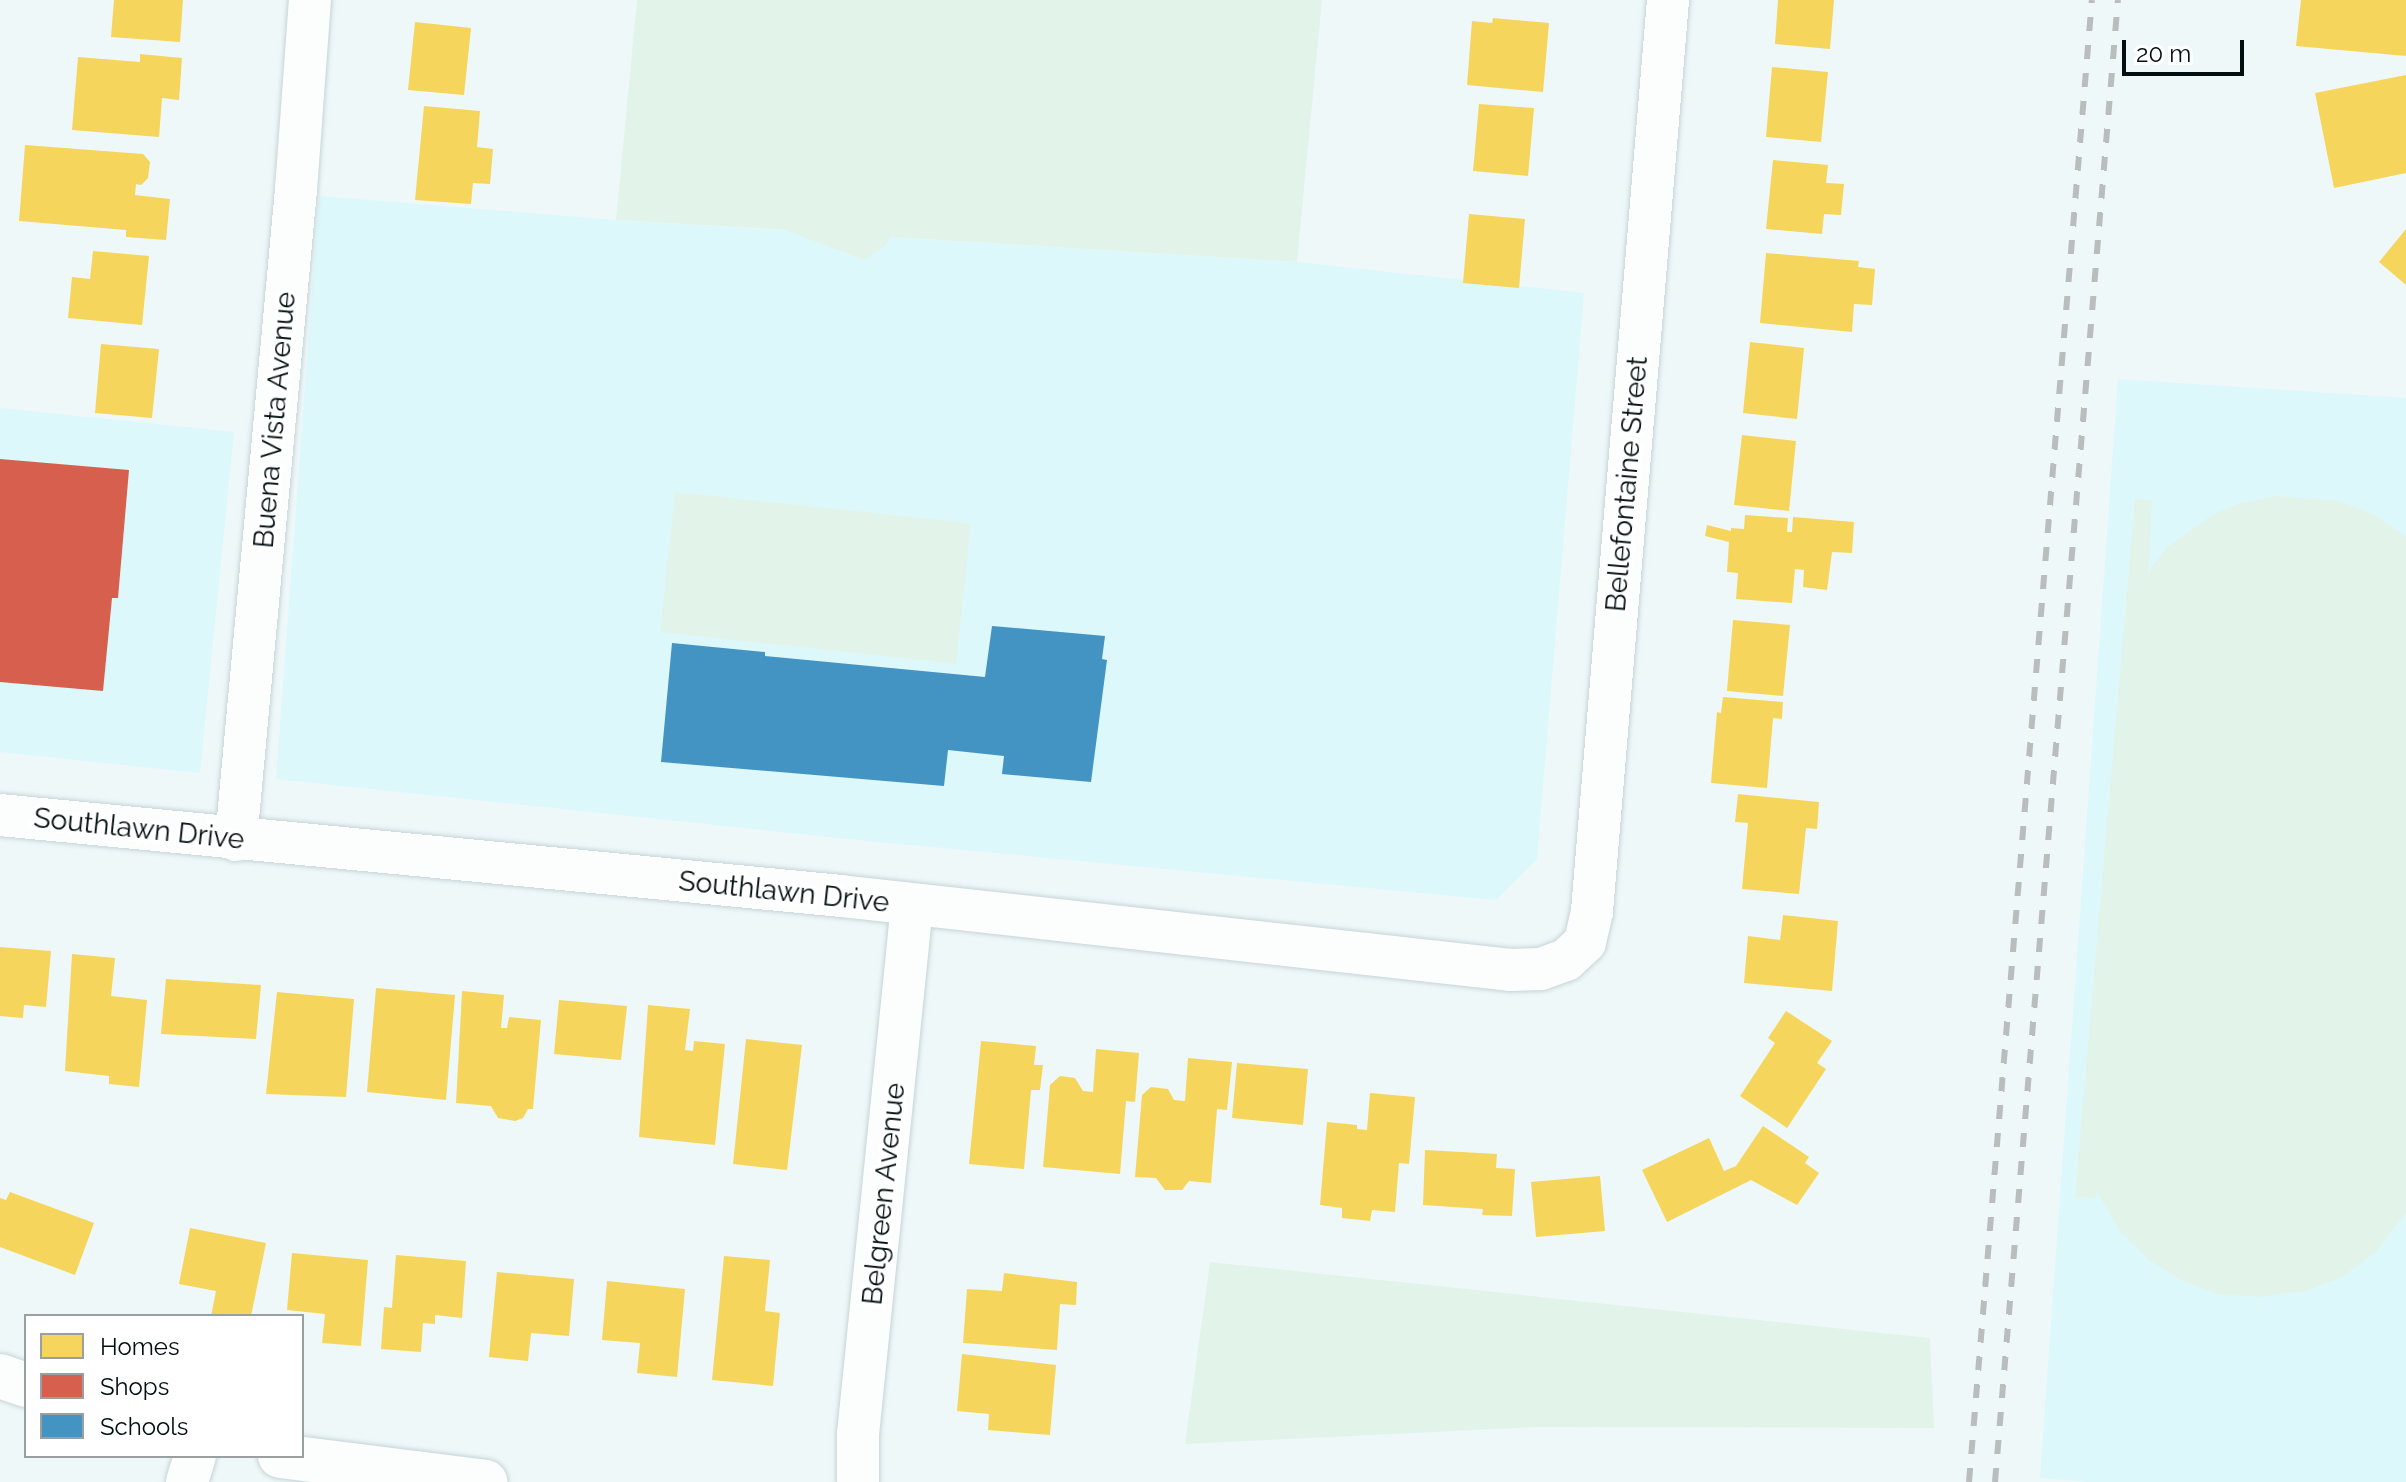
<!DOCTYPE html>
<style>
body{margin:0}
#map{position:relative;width:2406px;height:1482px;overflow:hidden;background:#eef8f9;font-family:Raleway,sans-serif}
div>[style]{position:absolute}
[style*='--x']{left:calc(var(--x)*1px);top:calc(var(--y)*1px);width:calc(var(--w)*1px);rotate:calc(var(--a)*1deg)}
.built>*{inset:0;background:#dcf8fb}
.green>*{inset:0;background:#e2f4ea}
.homes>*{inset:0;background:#f6d55c}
.shops>*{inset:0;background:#d6604d}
.schools>*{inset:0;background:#4393c3}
.roads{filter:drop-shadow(0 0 2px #c7d4d5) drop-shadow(0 0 2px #c7d4d5)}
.minor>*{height:42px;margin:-21px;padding:0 21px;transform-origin:21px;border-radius:21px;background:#fcfefe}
.tertiary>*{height:44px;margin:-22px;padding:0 22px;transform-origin:22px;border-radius:22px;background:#fcfefe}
.rail>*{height:6px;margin-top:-3px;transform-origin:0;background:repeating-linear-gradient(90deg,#babdbe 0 14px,transparent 0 28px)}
span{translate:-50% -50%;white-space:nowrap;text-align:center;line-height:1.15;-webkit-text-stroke:8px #fff;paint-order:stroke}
.street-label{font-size:28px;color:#020f11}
.legend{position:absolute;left:24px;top:1314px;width:280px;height:144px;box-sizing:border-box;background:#fff;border:2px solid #9a9fa0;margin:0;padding:10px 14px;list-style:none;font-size:24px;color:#020f11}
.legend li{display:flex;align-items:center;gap:16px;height:40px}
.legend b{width:40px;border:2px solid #9a9fa0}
.scale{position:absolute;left:2122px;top:40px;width:122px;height:36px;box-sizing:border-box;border:4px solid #020f11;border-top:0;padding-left:10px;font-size:24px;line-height:28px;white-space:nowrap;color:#020f11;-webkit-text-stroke:6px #fff;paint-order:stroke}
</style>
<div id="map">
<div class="built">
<i style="clip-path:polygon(319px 196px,616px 220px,1297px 262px,1584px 293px,1537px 859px,1496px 900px,868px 841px,276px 779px)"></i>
<i style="clip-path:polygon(2118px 379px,2406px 398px,2406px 1482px,2088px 1482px,2040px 1478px)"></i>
<i style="clip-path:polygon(0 408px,234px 432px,200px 773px,0 752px)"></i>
</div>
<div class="green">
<i style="clip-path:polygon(637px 0,1322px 0,1297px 262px,890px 237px,886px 245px,865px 260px,784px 230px,616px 220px)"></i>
<i style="clip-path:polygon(675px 492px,971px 523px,956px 664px,660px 632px)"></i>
<i style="clip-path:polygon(2277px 496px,2340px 501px,2375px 515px,2406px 537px,2406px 1213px,2376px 1252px,2341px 1278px,2306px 1291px,2260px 1297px,2216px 1294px,2181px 1280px,2149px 1260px,2121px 1233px,2097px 1192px,2095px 1199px,2075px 1197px,2135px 498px,2152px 500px,2148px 573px,2166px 548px,2212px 515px,2240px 503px)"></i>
<i style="clip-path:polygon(1210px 1262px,1930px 1338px,1934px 1428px,1537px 1427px,1185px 1444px)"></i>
</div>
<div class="homes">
<i style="clip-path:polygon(114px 0,183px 0,180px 42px,111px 37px)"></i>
<i style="clip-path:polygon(1778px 0,1834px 0,1830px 49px,1775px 44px)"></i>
<i style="clip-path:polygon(2301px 0,2406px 0,2406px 56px,2296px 46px)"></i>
<i style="clip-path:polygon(1493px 18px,1549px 23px,1543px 92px,1467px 85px,1472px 21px,1492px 23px)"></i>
<i style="clip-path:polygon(415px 22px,471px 28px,464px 95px,408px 90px)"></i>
<i style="clip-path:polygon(140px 54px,182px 58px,179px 100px,162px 98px,159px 137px,72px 130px,78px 57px,140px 62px)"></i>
<i style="clip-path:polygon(1772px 67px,1828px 72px,1821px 142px,1766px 137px)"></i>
<i style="clip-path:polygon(2406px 75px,2406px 173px,2334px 188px,2315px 93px)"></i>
<i style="clip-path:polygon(1479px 104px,1534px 108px,1528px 176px,1473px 171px)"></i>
<i style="clip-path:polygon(424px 106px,480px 111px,477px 147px,493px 149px,490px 184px,473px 183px,471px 204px,415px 200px)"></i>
<i style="clip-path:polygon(25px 145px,143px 154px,150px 162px,148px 178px,141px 185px,136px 184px,135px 195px,170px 199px,166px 240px,126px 237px,126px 230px,19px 221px)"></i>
<i style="clip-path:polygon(1773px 160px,1828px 165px,1826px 183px,1844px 184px,1841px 215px,1824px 214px,1822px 234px,1766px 229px)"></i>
<i style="clip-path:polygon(1469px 214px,1525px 219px,1519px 288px,1463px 283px)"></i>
<i style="clip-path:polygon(2406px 229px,2406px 285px,2379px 262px)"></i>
<i style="clip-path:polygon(93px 251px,149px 256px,142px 325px,68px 318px,72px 277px,90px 279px)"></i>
<i style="clip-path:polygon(1766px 253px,1859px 261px,1858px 267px,1875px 269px,1872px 305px,1854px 304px,1852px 332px,1760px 323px)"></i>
<i style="clip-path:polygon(1750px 342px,1804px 348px,1797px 419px,1743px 413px)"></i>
<i style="clip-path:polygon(101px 344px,159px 349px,152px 418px,95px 413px)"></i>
<i style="clip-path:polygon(1742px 435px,1796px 441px,1789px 511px,1734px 505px)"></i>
<i style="clip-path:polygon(1745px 515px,1788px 518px,1787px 532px,1792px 532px,1793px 517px,1854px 522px,1852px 553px,1832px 552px,1827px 590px,1803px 587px,1804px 570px,1795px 569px,1792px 603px,1736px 599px,1738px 573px,1727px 572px,1729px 542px,1705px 536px,1707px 525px,1731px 531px,1731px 528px,1744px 529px)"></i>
<i style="clip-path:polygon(1733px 620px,1790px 625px,1783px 696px,1727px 691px)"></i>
<i style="clip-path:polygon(1723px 697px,1783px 702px,1782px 719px,1773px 718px,1767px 788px,1711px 783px,1717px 712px,1721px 713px)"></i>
<i style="clip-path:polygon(1738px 794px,1819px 802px,1817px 829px,1806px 828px,1799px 894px,1742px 889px,1748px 823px,1735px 822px)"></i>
<i style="clip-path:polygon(1783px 915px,1838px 921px,1832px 991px,1744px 983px,1748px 936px,1780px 940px)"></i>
<i style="clip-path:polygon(0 947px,51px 951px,46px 1007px,24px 1005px,23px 1018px,0 1016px)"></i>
<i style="clip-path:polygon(72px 954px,115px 958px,111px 996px,147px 1000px,139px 1087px,109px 1084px,109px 1076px,65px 1071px)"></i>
<i style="clip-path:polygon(166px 979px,261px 985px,256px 1039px,161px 1034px)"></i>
<i style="clip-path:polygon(376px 988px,455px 995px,446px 1100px,367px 1092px)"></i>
<i style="clip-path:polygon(462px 991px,504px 995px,501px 1028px,507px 1028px,509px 1017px,541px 1020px,533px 1109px,528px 1109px,523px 1118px,515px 1121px,498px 1118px,491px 1106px,456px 1103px)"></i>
<i style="clip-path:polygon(277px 992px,354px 999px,346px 1097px,266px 1094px)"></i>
<i style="clip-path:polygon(559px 1000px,627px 1006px,621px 1060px,554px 1054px)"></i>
<i style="clip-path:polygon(648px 1005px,690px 1009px,685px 1050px,693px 1051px,694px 1041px,725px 1044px,715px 1145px,639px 1137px)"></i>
<i style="clip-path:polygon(1786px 1011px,1832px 1041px,1817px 1063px,1826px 1069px,1787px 1128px,1740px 1096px,1775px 1043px,1768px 1038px)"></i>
<i style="clip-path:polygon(746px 1039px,802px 1045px,787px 1170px,733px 1164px)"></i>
<i style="clip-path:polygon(981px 1041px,1036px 1046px,1034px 1065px,1043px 1065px,1040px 1090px,1031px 1090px,1024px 1169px,969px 1164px)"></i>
<i style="clip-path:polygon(1096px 1049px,1139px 1053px,1135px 1102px,1126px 1101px,1120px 1174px,1043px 1167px,1050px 1085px,1060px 1076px,1075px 1078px,1083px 1091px,1093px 1092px)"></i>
<i style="clip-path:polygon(1188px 1058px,1232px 1062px,1227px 1110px,1217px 1109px,1211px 1183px,1189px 1181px,1182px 1190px,1165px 1190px,1156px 1178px,1135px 1177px,1142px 1095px,1151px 1087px,1168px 1089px,1174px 1100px,1185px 1101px)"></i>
<i style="clip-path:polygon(1237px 1063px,1308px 1069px,1303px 1125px,1232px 1118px)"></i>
<i style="clip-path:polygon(1370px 1093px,1415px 1097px,1409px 1164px,1399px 1163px,1395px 1212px,1372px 1210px,1370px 1221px,1342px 1218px,1342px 1208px,1320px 1205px,1327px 1122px,1357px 1125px,1357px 1129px,1367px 1130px)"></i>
<i style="clip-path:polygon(1763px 1126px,1809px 1157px,1805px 1163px,1819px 1173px,1797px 1205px,1751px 1180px,1667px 1222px,1642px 1170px,1709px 1138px,1724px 1171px,1736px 1166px)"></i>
<i style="clip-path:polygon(1425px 1150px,1497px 1154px,1496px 1168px,1515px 1169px,1512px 1216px,1482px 1215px,1483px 1209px,1423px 1205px)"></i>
<i style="clip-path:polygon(1600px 1176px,1605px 1231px,1536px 1237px,1531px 1182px)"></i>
<i style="clip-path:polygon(10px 1192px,94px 1223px,75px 1275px,0 1247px,0 1198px,6px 1200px)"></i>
<i style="clip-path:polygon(190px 1228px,266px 1243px,251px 1316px,211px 1316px,216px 1291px,179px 1284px)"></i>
<i style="clip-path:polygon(292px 1253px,368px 1260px,361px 1346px,322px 1343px,325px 1314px,287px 1310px)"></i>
<i style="clip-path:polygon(396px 1255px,466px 1261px,462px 1318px,435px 1315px,435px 1324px,423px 1323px,421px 1352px,381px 1349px,384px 1307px,392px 1308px)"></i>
<i style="clip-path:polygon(724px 1256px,770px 1260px,765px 1311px,780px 1313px,773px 1386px,712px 1380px)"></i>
<i style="clip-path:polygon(497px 1272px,574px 1279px,569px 1336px,531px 1333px,528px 1361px,489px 1357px)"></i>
<i style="clip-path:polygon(1004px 1273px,1077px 1282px,1076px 1305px,1060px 1304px,1057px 1350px,963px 1343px,967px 1289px,1002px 1291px)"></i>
<i style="clip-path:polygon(607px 1281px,685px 1289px,677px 1377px,637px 1373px,640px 1343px,602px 1340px)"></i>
<i style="clip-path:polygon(962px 1354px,1056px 1365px,1050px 1435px,988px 1430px,989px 1414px,957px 1411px)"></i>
</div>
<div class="shops">
<i style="clip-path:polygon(0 459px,129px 470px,118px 598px,112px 598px,103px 691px,0 682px)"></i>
</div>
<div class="schools">
<i style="clip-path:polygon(992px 626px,1105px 636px,1102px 659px,1107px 660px,1091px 782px,1002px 774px,1004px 756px,948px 750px,944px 786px,661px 762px,672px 643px,765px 652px,765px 656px,985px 677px)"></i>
</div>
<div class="roads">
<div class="minor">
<i style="--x:0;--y:815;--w:845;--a:5.5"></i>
<i style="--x:841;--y:896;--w:673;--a:6.31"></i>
<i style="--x:1510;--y:970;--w:31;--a:-2"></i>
<i style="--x:1541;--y:969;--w:27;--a:-20"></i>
<i style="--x:1566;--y:960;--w:26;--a:-43"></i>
<i style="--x:1585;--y:942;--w:32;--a:-77"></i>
<i style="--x:1592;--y:911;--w:914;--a:-85.23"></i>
<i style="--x:236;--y:840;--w:653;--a:-84.73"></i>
<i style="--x:296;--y:190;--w:191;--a:-85.8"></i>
<i style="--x:187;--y:1482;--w:27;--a:-73"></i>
<i style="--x:858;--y:1482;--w:48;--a:-90"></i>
<i style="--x:858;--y:1434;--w:532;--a:-84.17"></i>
</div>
<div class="tertiary">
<i style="--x:0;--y:1376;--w:28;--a:19"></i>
<i style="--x:280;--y:1456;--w:207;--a:7.2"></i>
</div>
</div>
<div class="rail">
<i style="--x:1969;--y:1482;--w:1487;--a:-85.26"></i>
<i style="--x:1995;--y:1482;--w:1487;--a:-85.26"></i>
</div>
<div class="street-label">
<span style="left:275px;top:420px;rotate:-85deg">Buena Vista Avenue</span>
<span style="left:1627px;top:484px;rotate:-85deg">Bellefontaine Street</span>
<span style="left:139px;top:829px;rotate:6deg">Southlawn Drive</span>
<span style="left:784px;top:892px;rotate:6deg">Southlawn Drive</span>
<span style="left:884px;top:1194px;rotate:-84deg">Belgreen Avenue</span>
</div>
<ul class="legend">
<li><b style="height:22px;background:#f6d55c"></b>Homes</li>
<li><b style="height:22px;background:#d6604d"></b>Shops</li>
<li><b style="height:22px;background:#4393c3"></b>Schools</li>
</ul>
<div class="scale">20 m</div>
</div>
